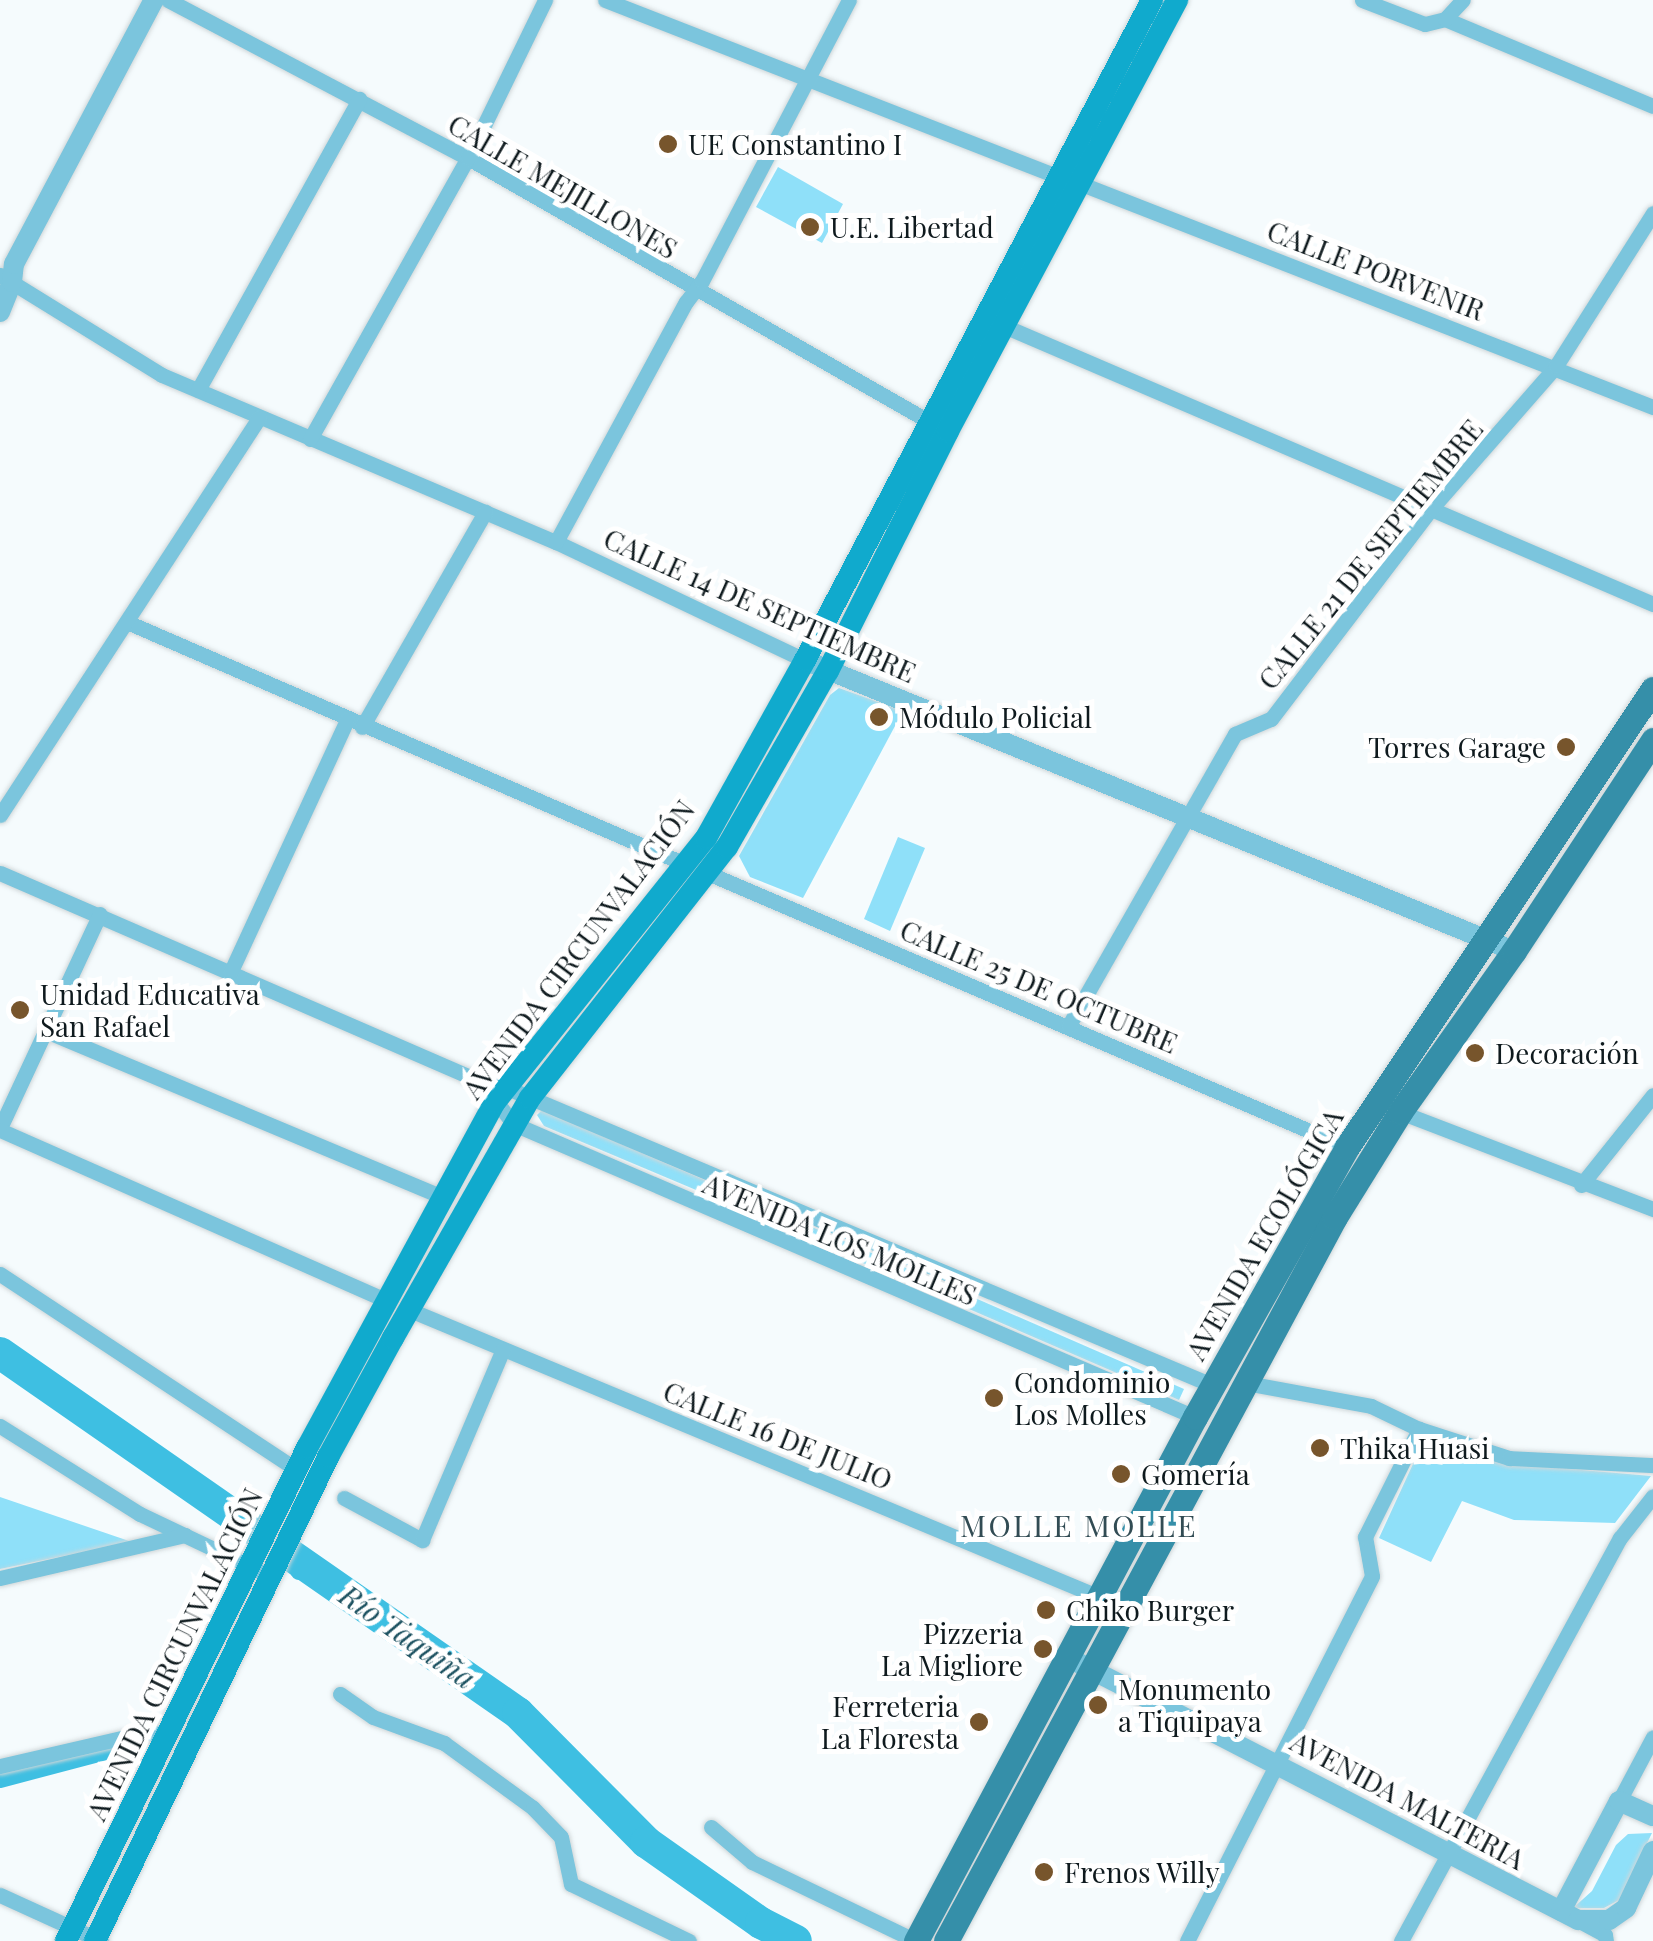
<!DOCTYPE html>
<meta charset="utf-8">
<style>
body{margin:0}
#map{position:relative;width:1653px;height:1941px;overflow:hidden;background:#f5fbfd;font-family:"Playfair Display",serif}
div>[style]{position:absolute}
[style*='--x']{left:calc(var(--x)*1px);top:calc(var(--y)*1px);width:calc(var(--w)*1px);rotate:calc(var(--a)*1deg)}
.green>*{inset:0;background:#8fe0f9}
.canal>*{height:18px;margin:-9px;padding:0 9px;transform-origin:9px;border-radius:9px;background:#3ebfe2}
.river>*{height:32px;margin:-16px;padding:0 16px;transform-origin:16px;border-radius:16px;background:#3ebfe2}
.roads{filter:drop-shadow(0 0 2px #d0d7d9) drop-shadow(0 0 2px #d0d7d9)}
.minor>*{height:15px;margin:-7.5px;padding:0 7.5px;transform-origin:7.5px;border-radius:7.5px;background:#7bc5dd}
.tertiary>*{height:20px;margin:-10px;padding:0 10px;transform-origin:10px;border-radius:10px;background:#7bc5dd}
.secondary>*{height:22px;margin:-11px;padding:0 11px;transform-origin:11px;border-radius:11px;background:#10aacd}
.primary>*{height:25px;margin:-12.5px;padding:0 12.5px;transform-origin:12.5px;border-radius:12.5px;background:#358fa9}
.dots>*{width:28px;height:28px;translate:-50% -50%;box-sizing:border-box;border:5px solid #fff;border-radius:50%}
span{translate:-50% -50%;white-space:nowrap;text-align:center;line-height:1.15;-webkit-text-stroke:10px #fff;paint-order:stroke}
.poi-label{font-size:28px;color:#0f1a1e}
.left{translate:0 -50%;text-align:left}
.right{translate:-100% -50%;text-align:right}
.street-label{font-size:28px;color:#0f1a1e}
.neighbourhood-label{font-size:30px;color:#324c54;letter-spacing:2.5px}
.water-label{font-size:30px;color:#1c5160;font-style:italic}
</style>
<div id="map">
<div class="green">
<i style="clip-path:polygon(778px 167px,843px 204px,822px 243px,756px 207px)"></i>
<i style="clip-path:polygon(839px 688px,903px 711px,803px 898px,750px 877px,739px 856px,830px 695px)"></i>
<i style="clip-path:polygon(898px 837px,925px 848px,890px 931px,864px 919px)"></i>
<i style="clip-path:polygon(542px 1110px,758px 1203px,753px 1214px,544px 1126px,537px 1115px)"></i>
<i style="clip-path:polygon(773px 1210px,1184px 1389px,1179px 1400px,768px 1222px)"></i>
<i style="clip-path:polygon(1428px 1439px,1512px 1464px,1651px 1476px,1615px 1523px,1514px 1520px,1462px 1501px,1431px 1562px,1379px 1538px,1423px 1442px)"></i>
<i style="clip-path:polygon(0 1497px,132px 1542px,0 1569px)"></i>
<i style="clip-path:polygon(1652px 1833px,1619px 1900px,1604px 1908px,1573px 1908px,1592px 1891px,1616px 1845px,1628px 1834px)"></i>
</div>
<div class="canal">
<i style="--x:299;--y:1571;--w:11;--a:-52"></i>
<i style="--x:0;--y:1779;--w:141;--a:-14.8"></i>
</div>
<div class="river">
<i style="--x:0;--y:1353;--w:631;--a:34.8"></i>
<i style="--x:518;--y:1713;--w:182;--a:45.2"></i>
<i style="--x:646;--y:1842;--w:141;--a:35.2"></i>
<i style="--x:761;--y:1923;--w:39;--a:27"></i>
</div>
<div class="roads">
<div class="minor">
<i style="--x:168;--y:0;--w:339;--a:27.8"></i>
<i style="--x:468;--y:158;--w:532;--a:29.74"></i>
<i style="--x:605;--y:0;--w:486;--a:21.3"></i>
<i style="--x:1362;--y:0;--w:67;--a:20.9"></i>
<i style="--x:1425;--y:24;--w:21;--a:-14"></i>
<i style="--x:1445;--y:19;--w:225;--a:22.7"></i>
<i style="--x:1445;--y:19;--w:26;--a:-47"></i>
<i style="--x:1079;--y:183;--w:616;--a:21.32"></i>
<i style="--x:0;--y:275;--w:190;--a:31.7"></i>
<i style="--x:162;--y:375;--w:428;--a:23"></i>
<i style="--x:556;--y:542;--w:276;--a:25.4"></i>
<i style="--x:1004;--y:326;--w:706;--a:23.19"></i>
<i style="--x:198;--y:390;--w:333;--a:-61"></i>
<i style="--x:310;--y:439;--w:322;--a:-60.7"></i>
<i style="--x:468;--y:158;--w:176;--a:-64"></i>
<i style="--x:556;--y:542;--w:273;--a:-61.6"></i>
<i style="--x:686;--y:302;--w:26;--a:-53"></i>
<i style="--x:702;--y:281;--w:317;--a:-62.4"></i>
<i style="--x:127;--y:622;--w:608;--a:23.45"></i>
<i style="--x:362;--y:727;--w:248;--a:-60.2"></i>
<i style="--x:0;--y:815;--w:475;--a:-56.9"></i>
<i style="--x:0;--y:873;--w:528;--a:23.46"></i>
<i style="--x:484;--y:1083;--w:21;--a:11"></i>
<i style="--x:505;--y:1087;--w:767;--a:22.86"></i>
<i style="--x:710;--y:874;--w:693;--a:23.2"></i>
<i style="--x:231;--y:971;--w:277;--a:-65.2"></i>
<i style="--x:1069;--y:1025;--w:335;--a:-60.3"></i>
<i style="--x:1235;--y:734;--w:39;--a:-23"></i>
<i style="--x:1271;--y:719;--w:264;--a:-52.7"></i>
<i style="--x:1431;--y:509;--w:190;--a:-48.8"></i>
<i style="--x:1556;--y:366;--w:181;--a:-57.6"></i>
<i style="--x:46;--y:1031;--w:429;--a:22.7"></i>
<i style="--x:491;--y:1095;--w:37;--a:52"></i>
<i style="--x:514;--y:1124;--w:741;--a:23.28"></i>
<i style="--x:1400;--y:1112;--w:271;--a:21"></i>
<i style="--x:0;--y:1128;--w:236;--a:-65"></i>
<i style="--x:0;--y:1130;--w:424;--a:23.8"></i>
<i style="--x:1581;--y:1185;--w:115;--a:-51.3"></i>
<i style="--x:0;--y:1274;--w:356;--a:33.4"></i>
<i style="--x:410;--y:1310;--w:776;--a:22.6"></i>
<i style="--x:1246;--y:1383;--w:127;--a:10.4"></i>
<i style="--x:1371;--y:1406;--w:53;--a:25.6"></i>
<i style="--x:1419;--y:1429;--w:95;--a:17.9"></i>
<i style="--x:1509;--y:1458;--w:144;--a:2.8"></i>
<i style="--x:0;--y:1426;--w:165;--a:32.2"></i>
<i style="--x:140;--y:1514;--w:131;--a:25.4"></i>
<i style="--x:344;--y:1498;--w:89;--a:28.3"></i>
<i style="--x:422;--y:1540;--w:207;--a:-67"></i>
<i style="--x:0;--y:1578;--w:190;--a:-13.1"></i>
<i style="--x:340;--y:1694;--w:40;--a:34.9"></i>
<i style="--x:373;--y:1717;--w:76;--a:20.1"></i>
<i style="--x:444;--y:1743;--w:110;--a:36.1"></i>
<i style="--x:533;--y:1808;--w:40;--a:46"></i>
<i style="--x:561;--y:1837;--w:48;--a:78"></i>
<i style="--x:571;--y:1884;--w:131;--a:25.8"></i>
<i style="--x:0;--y:1766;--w:151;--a:-13"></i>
<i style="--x:147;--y:1732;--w:21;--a:8"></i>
<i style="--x:1619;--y:1801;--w:72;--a:-62"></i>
<i style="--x:711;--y:1827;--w:54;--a:40.5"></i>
<i style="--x:752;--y:1862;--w:182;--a:25.7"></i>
<i style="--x:0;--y:1895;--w:111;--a:24.5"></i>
<i style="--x:1581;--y:1922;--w:27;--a:28"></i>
<i style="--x:1605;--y:1935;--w:6;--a:81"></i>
<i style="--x:1187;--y:1941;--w:409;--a:-63.1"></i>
<i style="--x:1372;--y:1576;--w:40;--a:-100"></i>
<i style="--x:1365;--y:1537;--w:121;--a:-63.4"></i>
<i style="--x:1401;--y:1941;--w:459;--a:-61.5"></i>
<i style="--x:1620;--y:1538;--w:53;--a:-51.8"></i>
</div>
<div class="tertiary">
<i style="--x:0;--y:312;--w:32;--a:-68"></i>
<i style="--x:12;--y:282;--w:18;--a:-84"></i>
<i style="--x:14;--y:264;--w:299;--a:-62.1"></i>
<i style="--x:816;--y:665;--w:754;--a:22.28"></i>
<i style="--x:1067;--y:1657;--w:575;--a:27.23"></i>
<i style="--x:1578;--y:1920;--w:31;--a:0"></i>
<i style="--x:1609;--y:1920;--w:21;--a:-35"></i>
<i style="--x:1626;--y:1908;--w:63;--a:-64.7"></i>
<i style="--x:1561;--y:1911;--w:124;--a:-62.2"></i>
<i style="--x:1619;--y:1801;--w:37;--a:24"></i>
</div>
<div class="secondary">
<i style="--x:66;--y:1941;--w:549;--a:-63.95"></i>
<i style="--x:307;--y:1448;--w:394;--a:-61.5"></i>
<i style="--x:495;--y:1102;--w:338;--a:-51.4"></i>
<i style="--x:706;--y:838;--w:204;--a:-60.9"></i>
<i style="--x:805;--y:660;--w:746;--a:-62.27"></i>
<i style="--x:95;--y:1941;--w:537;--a:-64.29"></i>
<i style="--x:328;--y:1457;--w:136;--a:-61.4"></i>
<i style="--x:393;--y:1338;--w:276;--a:-60.3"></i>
<i style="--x:530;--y:1098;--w:319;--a:-51.9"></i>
<i style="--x:727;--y:847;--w:203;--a:-60.2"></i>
<i style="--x:828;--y:671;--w:268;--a:-63.4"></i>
<i style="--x:948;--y:431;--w:488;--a:-62"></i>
</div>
<div class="primary">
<i style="--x:916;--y:1941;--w:594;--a:-61.97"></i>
<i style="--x:1195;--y:1417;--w:310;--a:-60.6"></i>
<i style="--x:1347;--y:1147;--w:551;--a:-56.25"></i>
<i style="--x:946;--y:1941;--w:822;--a:-61.75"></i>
<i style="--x:1335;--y:1217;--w:123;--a:-58.2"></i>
<i style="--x:1400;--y:1112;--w:197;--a:-54.7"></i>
<i style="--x:1514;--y:951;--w:253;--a:-56.6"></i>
</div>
</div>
<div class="dots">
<i style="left:668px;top:144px;background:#77552c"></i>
<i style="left:810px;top:227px;background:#77552c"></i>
<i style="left:879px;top:717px;background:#77552c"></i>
<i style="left:1566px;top:747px;background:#77552c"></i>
<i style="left:20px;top:1010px;background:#77552c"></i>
<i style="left:1475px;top:1053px;background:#77552c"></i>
<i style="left:994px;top:1398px;background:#77552c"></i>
<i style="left:1320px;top:1448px;background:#77552c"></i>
<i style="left:1121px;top:1474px;background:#77552c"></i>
<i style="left:1046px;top:1610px;background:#77552c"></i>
<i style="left:1043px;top:1649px;background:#77552c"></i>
<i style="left:1098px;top:1705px;background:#77552c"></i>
<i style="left:979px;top:1722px;background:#77552c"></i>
<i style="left:1044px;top:1872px;background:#77552c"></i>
</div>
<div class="poi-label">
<span class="left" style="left:688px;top:144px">UE Constantino I</span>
<span class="left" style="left:830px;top:227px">U.E. Libertad</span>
<span class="left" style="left:899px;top:717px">Módulo Policial</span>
<span class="right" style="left:1546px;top:747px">Torres Garage</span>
<span class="left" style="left:40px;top:1010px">Unidad Educativa<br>San Rafael</span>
<span class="left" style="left:1495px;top:1053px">Decoración</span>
<span class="left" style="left:1014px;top:1398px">Condominio<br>Los Molles</span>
<span class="left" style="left:1340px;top:1448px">Thika Huasi</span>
<span class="left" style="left:1141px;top:1474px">Gomería</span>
<span class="left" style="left:1066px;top:1610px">Chiko Burger</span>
<span class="right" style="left:1023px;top:1649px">Pizzeria<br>La Migliore</span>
<span class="left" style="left:1118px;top:1705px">Monumento<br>a Tiquipaya</span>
<span class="right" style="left:959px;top:1722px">Ferreteria<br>La Floresta</span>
<span class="left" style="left:1064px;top:1872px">Frenos Willy</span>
</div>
<div class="street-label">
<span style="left:563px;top:186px;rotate:30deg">CALLE MEJILLONES</span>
<span style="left:1376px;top:270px;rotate:21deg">CALLE PORVENIR</span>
<span style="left:1370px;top:554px;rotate:-51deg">CALLE 21 DE SEPTIEMBRE</span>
<span style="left:760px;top:605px;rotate:24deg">CALLE 14 DE SEPTIEMBRE</span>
<span style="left:578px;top:949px;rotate:-53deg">AVENIDA CIRCUNVALACIÓN</span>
<span style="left:1039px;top:986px;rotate:23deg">CALLE 25 DE OCTUBRE</span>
<span style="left:1264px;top:1234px;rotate:-60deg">AVENIDA ECOLÓGICA</span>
<span style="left:840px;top:1239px;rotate:23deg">AVENIDA LOS MOLLES</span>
<span style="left:778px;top:1435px;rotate:22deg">CALLE 16 DE JULIO</span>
<span style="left:174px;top:1654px;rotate:-64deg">AVENIDA CIRCUNVALACIÓN</span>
<span style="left:1408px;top:1800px;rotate:28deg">AVENIDA MALTERIA</span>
</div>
<div class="neighbourhood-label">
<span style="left:1079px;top:1525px">MOLLE MOLLE</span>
</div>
<div class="water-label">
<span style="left:408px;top:1636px;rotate:35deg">Río Taquiña</span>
</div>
</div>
